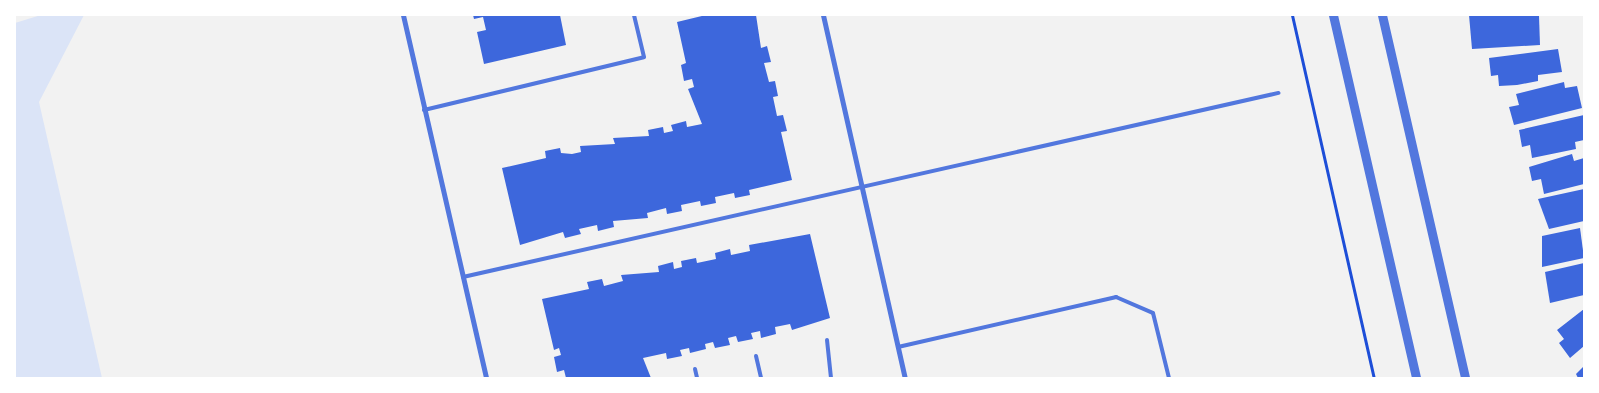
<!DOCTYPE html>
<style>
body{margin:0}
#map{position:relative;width:1599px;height:393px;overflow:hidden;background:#f2f2f2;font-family:"Roboto Condensed",sans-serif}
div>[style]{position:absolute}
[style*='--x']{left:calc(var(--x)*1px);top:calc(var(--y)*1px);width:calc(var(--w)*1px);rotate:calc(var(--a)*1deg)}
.green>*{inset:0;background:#dbe4f7}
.building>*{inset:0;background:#3d67dc}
.path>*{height:3px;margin:-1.5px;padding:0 1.5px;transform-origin:1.5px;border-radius:1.5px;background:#1d4ed8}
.service>*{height:4px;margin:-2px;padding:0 2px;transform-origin:2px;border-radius:2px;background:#5277de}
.minor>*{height:5px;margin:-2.5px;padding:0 2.5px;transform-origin:2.5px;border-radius:2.5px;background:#5277de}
.tertiary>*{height:9px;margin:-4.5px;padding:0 4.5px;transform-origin:4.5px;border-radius:4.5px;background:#5277de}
span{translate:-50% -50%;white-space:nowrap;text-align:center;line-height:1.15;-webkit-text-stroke:4px #fff;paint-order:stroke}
.frame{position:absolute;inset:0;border:16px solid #fff;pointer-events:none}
</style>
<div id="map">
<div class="green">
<i style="clip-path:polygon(41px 15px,84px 15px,39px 102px,102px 378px,15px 378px,15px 23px)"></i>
</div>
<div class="building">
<i style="clip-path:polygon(473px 15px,560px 15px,566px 45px,484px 64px,477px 32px,486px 30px,483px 17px,474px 19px)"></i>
<i style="clip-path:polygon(706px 15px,756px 15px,761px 48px,767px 46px,771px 62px,764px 63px,769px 82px,775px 81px,778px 96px,773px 97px,777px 116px,783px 115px,787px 131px,781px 132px,792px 180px,749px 190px,750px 195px,735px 198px,734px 193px,715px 197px,716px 203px,701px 206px,700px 201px,681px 205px,682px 211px,667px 214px,666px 208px,647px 213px,648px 218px,613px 221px,614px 227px,598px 231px,597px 225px,579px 229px,581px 234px,565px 238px,563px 232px,520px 245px,502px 168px,546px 158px,545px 151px,560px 148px,561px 153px,572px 154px,581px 152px,580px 146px,615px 144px,613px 138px,649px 136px,648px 130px,663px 127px,664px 133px,673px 131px,671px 125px,686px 121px,687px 127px,702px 124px,688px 89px,694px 87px,692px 79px,684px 81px,681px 65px,686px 63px,677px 22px)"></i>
<i style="clip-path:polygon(1469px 15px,1539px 16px,1540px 45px,1472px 49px)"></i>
<i style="clip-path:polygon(1558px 49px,1562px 72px,1538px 75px,1538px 81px,1517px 85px,1499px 86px,1498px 75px,1491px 76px,1489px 58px)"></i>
<i style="clip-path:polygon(1564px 82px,1565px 88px,1577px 86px,1582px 108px,1514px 125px,1509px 107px,1519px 105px,1516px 94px)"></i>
<i style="clip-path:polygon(1584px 115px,1584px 140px,1575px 142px,1576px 149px,1532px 158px,1530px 145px,1522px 147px,1519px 130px)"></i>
<i style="clip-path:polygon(1572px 154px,1574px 161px,1584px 158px,1584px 184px,1544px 194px,1541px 179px,1532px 181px,1529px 167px)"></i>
<i style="clip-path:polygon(1584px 189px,1584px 221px,1549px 229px,1538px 199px)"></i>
<i style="clip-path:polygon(1580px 228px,1584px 258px,1542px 267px,1542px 236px)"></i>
<i style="clip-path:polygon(810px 234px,830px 318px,792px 330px,790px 324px,775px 327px,776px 334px,761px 338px,760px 331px,751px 333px,753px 339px,738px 342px,736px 336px,728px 338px,730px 345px,715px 348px,713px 342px,705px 344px,706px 349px,690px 353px,689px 348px,680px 350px,682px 356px,667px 359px,666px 353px,643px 358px,651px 378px,566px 378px,564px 370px,557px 372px,554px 357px,561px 355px,559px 348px,554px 350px,542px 299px,589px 289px,587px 282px,602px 279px,604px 286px,623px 281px,621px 275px,659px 272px,658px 266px,673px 262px,674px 269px,682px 267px,681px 261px,696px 258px,697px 263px,716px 259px,715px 253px,730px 249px,731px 255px,750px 251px,749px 245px)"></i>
<i style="clip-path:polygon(1584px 263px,1584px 295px,1550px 303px,1545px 272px)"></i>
<i style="clip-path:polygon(1584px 309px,1584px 346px,1570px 358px,1559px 343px,1564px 339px,1557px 330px)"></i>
<i style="clip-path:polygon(1584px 366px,1584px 378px,1578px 378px,1576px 374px)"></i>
</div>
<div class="path">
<i style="--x:1292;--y:15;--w:372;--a:77.3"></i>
</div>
<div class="service">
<i style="--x:424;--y:110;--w:226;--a:-13.5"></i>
<i style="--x:644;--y:57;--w:43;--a:-103.4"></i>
<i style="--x:463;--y:277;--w:836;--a:-12.72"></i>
<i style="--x:827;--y:340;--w:38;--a:84"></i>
<i style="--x:898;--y:347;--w:224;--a:-12.9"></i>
<i style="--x:1116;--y:297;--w:40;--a:23.4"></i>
<i style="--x:1153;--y:313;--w:67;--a:76.2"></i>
<i style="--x:756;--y:356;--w:23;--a:77"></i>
<i style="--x:695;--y:369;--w:9;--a:77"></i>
</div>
<div class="minor">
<i style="--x:403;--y:15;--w:372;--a:77.1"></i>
<i style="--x:823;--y:15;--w:372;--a:77.3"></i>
</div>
<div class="tertiary">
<i style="--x:1333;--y:15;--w:372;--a:77.1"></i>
<i style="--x:1382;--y:15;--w:372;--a:77.1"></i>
</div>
<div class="frame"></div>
</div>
